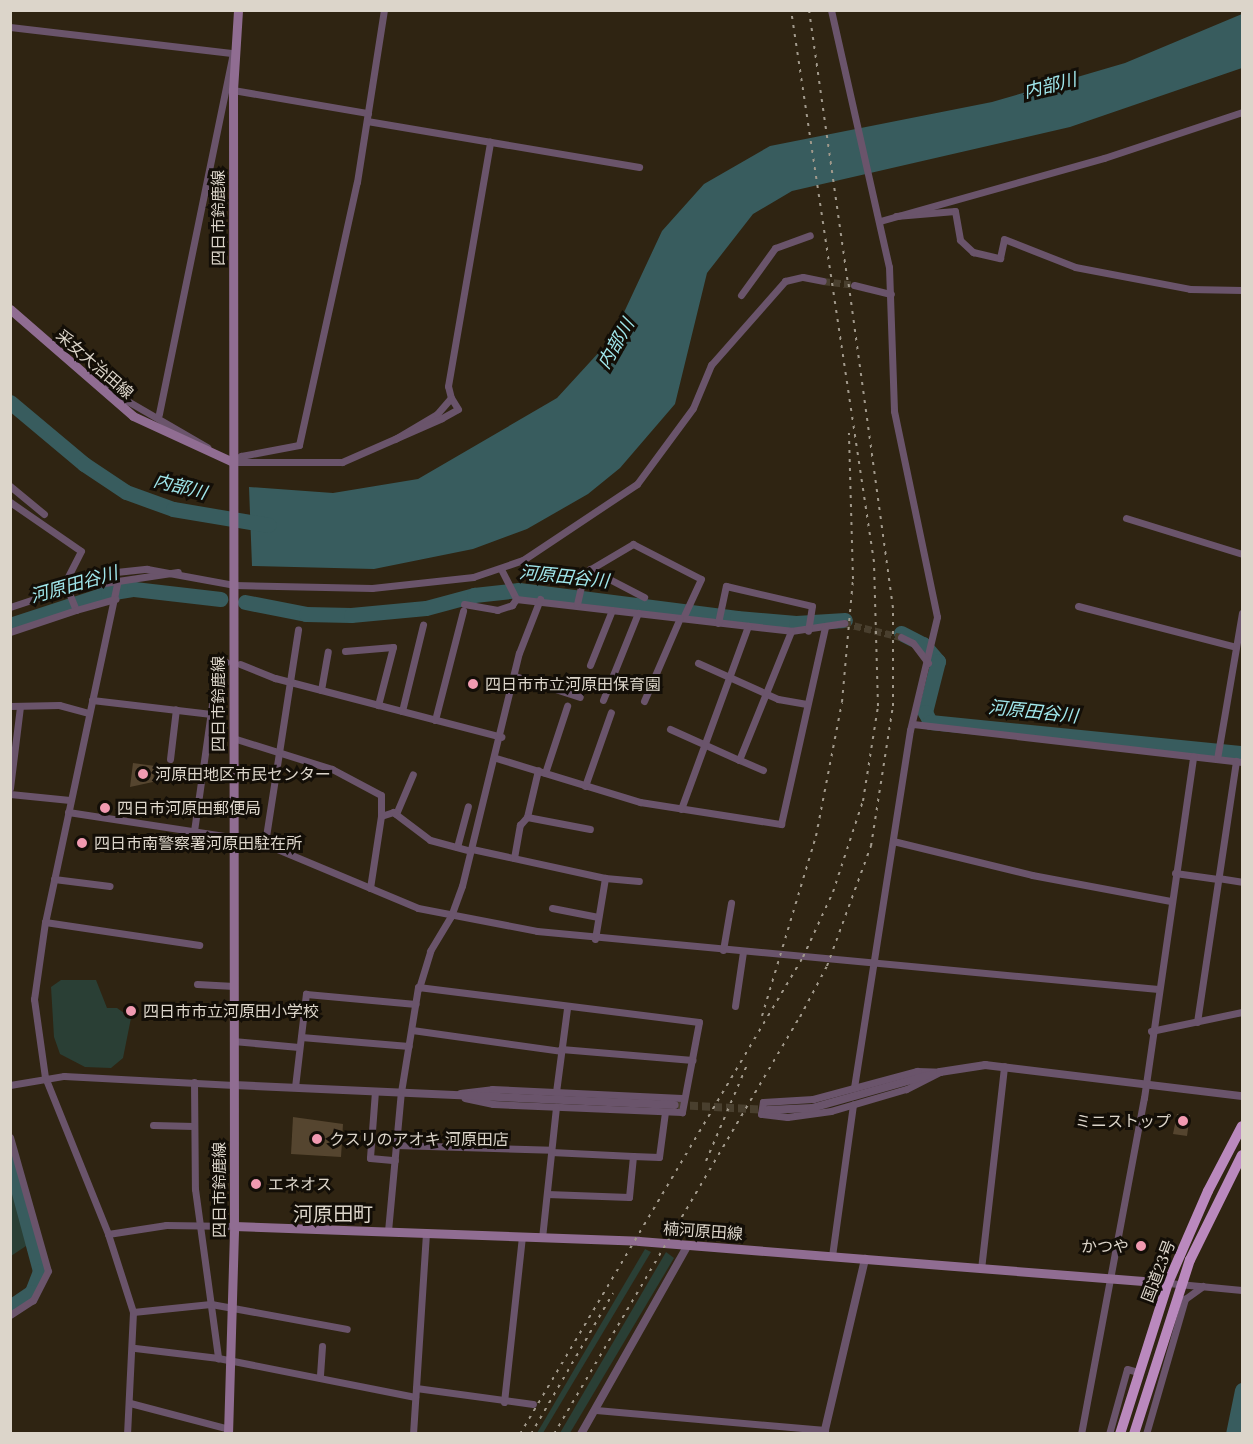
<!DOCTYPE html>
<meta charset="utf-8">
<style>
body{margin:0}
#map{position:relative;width:1253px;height:1444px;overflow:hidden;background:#2f2412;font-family:Lora,"Noto Sans JP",serif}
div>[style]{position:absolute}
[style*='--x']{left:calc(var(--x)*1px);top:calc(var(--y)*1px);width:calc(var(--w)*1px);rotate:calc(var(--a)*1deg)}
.green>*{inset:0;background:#2a3f35}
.water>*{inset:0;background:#385c5e}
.river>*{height:15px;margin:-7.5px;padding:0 7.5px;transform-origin:7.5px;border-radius:7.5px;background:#385c5e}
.building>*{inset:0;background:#55452f}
.minor-tunnel>*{height:7px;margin-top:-3.5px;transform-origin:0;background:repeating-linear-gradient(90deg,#493f2e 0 7px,transparent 0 10.5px)}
.tertiary-tunnel>*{height:8px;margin-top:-4px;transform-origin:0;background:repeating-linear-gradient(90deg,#493f2e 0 8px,transparent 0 12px)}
.minor>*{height:7px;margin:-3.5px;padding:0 3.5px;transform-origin:3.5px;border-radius:3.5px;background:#6a546b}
.tertiary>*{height:8px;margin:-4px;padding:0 4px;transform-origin:4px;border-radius:4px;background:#6a546b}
.secondary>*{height:9px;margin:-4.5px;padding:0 4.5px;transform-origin:4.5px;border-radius:4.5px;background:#906d92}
.trunk>*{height:10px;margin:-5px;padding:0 5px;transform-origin:5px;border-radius:5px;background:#ba89be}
.rail>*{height:2px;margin-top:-1px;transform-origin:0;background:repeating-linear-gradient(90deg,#a1998b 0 3px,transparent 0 9px)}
.dots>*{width:16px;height:16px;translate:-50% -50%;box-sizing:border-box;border:3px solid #130e07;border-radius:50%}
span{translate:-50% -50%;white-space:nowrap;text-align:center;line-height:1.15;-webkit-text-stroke:6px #130e07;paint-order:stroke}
.street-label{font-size:16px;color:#dcd5ca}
.poi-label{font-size:16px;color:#dcd5ca}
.left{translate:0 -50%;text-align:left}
.right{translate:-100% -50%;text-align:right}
.water-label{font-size:18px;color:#a0e7ec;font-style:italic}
.quarter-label{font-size:20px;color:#dcd5ca}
.frame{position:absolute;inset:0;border:12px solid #dcd5ca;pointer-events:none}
</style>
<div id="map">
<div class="green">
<i style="clip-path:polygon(61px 980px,96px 980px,107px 1008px,117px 1008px,131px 1018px,123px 1058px,111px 1068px,85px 1067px,60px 1054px,54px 1037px,51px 987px)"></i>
<i style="clip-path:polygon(10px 1174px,30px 1216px,30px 1234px,26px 1246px,11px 1256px)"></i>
<i style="clip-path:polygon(645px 1249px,651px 1252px,543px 1433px,537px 1433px)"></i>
<i style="clip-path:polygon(666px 1252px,674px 1258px,570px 1433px,560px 1433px)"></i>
</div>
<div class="water">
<i style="clip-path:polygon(1242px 14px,1242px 68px,1070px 127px,792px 191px,753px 214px,707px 273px,675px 404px,620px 468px,588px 494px,527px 529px,473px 549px,374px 569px,252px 566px,249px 487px,333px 493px,418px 479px,557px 398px,612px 338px,662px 231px,704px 184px,770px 146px,992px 102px,1125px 63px)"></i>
</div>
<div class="river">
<i style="--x:10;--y:402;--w:97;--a:40"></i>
<i style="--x:84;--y:464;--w:50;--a:33.7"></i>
<i style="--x:126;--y:492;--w:50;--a:19.9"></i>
<i style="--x:173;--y:509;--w:97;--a:9.5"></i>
<i style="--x:245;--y:602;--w:62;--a:11.1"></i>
<i style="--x:306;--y:614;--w:45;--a:1.3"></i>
<i style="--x:351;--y:615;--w:75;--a:-5.3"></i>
<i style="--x:426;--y:608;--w:50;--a:-15.2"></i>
<i style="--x:474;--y:595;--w:45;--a:-6.3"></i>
<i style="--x:519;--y:590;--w:220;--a:7.3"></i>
<i style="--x:737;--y:618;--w:59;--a:4.8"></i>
<i style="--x:796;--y:623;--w:49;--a:-3.5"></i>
<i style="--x:10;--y:625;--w:103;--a:-18.1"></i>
<i style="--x:108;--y:593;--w:26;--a:-9"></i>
<i style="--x:134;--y:589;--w:87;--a:6.6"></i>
<i style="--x:901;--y:633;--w:25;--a:27"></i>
<i style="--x:923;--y:644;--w:23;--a:49"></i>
<i style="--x:938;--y:661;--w:53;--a:104.3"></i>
<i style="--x:925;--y:712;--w:11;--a:63"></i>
<i style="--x:930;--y:722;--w:314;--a:5.7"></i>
<i style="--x:10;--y:1159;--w:116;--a:75"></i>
<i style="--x:40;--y:1271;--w:22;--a:111"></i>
<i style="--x:32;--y:1292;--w:27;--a:146"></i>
<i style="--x:1233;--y:1434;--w:45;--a:-78.4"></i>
</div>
<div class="building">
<i style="clip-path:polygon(133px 763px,155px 766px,153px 782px,130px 787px)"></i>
<i style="clip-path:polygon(1177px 1114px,1190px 1115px,1187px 1136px,1173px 1134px)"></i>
<i style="clip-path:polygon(293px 1117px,343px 1124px,341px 1157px,291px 1154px)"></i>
</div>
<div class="minor-tunnel">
<i style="--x:823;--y:281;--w:31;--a:7"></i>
<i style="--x:844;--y:623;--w:59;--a:13.8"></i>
</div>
<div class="tertiary-tunnel">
<i style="--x:678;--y:1105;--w:89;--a:3.2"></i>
</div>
<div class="minor">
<i style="--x:831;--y:10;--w:263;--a:77.3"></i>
<i style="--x:889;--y:267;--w:144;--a:88"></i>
<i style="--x:894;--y:411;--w:210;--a:78.2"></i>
<i style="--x:937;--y:617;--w:116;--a:103.4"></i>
<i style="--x:910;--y:730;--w:362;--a:98.9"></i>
<i style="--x:10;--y:27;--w:225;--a:6.7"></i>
<i style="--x:233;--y:53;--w:369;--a:101.6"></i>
<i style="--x:233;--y:90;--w:137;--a:9.7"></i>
<i style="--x:367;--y:121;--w:276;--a:9.6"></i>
<i style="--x:896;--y:216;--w:59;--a:-4.8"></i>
<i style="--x:955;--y:211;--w:29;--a:80"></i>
<i style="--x:960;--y:240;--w:18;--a:43"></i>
<i style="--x:973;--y:252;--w:28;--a:13"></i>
<i style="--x:1000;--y:258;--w:19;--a:-78"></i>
<i style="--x:1004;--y:239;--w:76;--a:21.5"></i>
<i style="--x:1075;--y:267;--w:117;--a:10.8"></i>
<i style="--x:1190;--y:289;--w:52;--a:1.1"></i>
<i style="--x:880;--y:221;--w:233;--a:-15.7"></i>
<i style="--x:1104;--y:158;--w:145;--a:-18.4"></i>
<i style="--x:854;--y:285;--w:38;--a:14"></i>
<i style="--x:741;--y:295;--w:58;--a:-54.1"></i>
<i style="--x:775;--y:248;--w:37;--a:-20"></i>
<i style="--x:100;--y:385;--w:124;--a:30.1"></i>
<i style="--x:395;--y:439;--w:49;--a:-30.8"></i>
<i style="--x:437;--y:414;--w:21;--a:-49"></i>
<i style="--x:451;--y:398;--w:12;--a:-104"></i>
<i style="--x:448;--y:386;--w:248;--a:-80.2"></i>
<i style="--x:233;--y:462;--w:10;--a:-37"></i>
<i style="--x:241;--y:456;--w:59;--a:-10.7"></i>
<i style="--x:299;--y:445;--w:269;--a:-77.6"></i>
<i style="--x:357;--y:182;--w:174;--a:-81.1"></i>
<i style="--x:233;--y:462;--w:109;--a:0"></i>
<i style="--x:342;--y:462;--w:109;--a:-23.7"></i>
<i style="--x:442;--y:418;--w:18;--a:-29"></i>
<i style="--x:458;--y:409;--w:13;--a:-122"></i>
<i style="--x:10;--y:486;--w:44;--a:39.5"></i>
<i style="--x:10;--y:502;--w:86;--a:34.6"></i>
<i style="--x:81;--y:551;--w:36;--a:117"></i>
<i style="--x:65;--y:583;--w:29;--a:68"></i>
<i style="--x:76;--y:610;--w:70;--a:161.6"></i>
<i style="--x:1126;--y:518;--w:121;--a:17.2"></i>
<i style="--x:501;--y:569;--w:34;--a:63"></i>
<i style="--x:516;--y:599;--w:277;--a:6.6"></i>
<i style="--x:791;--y:631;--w:54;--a:-8.6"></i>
<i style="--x:590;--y:569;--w:61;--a:27.4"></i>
<i style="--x:117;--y:584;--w:346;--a:102"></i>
<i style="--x:45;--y:922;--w:78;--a:98.1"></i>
<i style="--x:34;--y:999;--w:79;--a:82"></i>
<i style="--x:45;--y:1077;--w:169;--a:68.1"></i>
<i style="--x:108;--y:1234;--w:82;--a:72.2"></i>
<i style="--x:133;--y:1312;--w:122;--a:92.8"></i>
<i style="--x:71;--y:588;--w:108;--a:-8.5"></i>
<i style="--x:464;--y:604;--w:34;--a:10"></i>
<i style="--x:497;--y:610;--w:16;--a:-18"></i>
<i style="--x:512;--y:605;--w:7;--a:-56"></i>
<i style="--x:577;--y:604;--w:32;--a:-77"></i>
<i style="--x:584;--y:573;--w:57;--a:-30.6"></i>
<i style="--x:633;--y:544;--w:76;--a:27.2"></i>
<i style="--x:701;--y:579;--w:43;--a:114.8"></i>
<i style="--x:1078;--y:606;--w:163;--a:14.5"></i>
<i style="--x:10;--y:607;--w:112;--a:-18.3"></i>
<i style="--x:116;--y:572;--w:31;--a:-6"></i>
<i style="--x:147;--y:569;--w:88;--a:10.4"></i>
<i style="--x:234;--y:585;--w:138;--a:1.2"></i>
<i style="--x:372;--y:588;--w:102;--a:-6.2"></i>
<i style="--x:473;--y:577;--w:53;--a:-18.8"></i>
<i style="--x:523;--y:560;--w:137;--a:-33.7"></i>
<i style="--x:637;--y:484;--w:94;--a:-53.6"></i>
<i style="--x:693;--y:408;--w:47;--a:-67.3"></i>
<i style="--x:711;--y:365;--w:112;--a:-48.6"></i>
<i style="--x:785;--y:281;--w:18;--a:-13"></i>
<i style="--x:803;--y:277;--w:20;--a:11"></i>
<i style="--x:76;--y:610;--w:41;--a:-15.8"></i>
<i style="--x:718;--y:623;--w:38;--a:-78"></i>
<i style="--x:726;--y:586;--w:88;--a:13.1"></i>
<i style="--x:812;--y:606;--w:25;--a:99"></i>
<i style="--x:901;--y:637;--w:13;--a:27"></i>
<i style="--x:913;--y:643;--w:25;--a:53"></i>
<i style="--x:345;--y:651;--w:48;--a:-4.8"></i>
<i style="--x:393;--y:647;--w:60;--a:104.5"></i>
<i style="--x:698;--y:663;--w:88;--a:24.2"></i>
<i style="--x:778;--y:699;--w:29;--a:10"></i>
<i style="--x:240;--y:664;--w:38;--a:22"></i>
<i style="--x:275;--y:678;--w:234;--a:14.6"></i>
<i style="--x:590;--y:665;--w:59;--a:-68.2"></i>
<i style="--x:515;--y:676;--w:68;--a:17.9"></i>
<i style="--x:321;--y:690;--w:39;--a:-80"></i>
<i style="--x:92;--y:700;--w:120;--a:6.7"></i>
<i style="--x:603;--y:700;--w:94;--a:-68.1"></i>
<i style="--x:644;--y:701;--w:90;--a:-66.6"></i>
<i style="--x:10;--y:706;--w:49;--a:-1.2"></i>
<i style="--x:59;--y:705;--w:31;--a:15"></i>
<i style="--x:402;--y:711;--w:89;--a:-76.3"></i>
<i style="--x:435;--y:720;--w:113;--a:-75.6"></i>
<i style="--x:913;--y:724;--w:331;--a:6.6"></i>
<i style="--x:670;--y:729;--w:76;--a:24.2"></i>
<i style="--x:233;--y:738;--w:104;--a:17.4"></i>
<i style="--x:332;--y:769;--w:55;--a:28"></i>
<i style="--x:381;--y:795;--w:21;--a:90"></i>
<i style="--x:496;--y:758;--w:151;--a:17"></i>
<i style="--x:640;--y:802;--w:143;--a:8.9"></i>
<i style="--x:781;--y:824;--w:202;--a:-77.4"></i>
<i style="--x:170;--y:759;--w:50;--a:-83.2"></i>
<i style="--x:1217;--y:759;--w:148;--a:-80.3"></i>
<i style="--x:763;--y:770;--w:26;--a:-157"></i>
<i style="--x:739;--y:760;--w:139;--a:-68"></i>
<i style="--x:545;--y:773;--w:71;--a:-71.8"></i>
<i style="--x:585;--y:786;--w:78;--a:-70.6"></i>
<i style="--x:10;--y:788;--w:82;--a:-83"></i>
<i style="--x:10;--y:794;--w:60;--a:5.7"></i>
<i style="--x:681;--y:809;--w:195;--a:-69.9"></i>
<i style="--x:68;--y:812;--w:192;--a:8.7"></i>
<i style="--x:258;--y:841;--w:173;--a:22.7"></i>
<i style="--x:418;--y:908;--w:121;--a:10.9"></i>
<i style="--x:537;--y:931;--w:624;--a:5.34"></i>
<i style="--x:396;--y:814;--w:43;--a:-67"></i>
<i style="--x:527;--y:817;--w:48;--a:-76.8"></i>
<i style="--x:194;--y:831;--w:171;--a:-81.9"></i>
<i style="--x:218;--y:662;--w:8;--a:0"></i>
<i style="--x:893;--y:841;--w:143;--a:13.7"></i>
<i style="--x:1032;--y:875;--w:141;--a:10.6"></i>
<i style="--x:265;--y:843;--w:216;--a:-81.2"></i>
<i style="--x:457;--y:847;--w:42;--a:-75"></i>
<i style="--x:472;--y:849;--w:136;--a:12.3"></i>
<i style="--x:605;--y:878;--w:34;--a:5"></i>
<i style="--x:514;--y:858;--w:34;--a:-80"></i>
<i style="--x:520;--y:825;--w:11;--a:-49"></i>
<i style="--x:527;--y:817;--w:64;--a:10.8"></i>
<i style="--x:1175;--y:873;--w:43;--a:7.9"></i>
<i style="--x:1218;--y:878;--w:24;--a:9"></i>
<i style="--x:54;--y:879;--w:56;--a:7.1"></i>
<i style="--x:370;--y:888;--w:73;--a:-81.3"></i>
<i style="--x:381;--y:816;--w:13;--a:-18"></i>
<i style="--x:393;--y:812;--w:46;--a:37.1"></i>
<i style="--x:430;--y:840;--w:42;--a:15"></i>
<i style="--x:552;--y:908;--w:47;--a:11.1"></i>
<i style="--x:45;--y:922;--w:156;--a:8.5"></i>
<i style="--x:595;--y:939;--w:62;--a:-80.7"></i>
<i style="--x:723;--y:950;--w:48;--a:-80.3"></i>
<i style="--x:197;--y:984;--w:37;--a:3"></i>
<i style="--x:419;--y:988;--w:39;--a:-73"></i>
<i style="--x:430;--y:951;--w:41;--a:-59"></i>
<i style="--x:451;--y:916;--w:32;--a:-70"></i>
<i style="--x:462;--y:886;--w:240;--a:-76.3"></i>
<i style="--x:519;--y:653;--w:58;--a:-68.7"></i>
<i style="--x:735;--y:1006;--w:55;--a:-81.6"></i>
<i style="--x:1197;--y:1022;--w:264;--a:-81.5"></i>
<i style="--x:412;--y:1030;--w:150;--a:8"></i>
<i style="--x:1151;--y:1031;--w:93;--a:-11.8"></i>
<i style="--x:301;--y:1037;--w:108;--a:4.8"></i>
<i style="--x:233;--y:1041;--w:66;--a:5.2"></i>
<i style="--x:561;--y:1049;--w:132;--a:4.8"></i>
<i style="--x:917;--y:1071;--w:23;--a:2"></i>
<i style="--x:940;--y:1072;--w:38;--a:153"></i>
<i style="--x:906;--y:1089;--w:78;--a:163.7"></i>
<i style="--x:831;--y:1111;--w:44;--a:172.2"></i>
<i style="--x:787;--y:1117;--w:26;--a:-173"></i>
<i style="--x:761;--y:1114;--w:12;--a:-81"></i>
<i style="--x:763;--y:1102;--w:50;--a:-3.4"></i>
<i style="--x:813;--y:1099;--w:108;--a:-15.1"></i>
<i style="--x:194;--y:1082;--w:107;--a:89.5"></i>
<i style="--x:195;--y:1189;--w:171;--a:82.2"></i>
<i style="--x:218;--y:1358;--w:201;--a:11.2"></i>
<i style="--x:10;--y:1085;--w:55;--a:-9.5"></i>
<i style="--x:64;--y:1076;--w:170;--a:3"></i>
<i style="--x:295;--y:1087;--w:94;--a:-83.3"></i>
<i style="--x:306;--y:994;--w:110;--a:5.2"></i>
<i style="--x:375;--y:1091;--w:67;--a:94.3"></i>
<i style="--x:370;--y:1158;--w:25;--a:5"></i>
<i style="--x:556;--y:1092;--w:84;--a:-82.5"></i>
<i style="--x:460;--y:1093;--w:32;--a:-7"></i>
<i style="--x:492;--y:1089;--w:190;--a:2.7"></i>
<i style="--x:153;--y:1125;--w:41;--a:1.4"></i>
<i style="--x:10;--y:1137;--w:139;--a:74.2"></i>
<i style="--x:48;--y:1271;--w:33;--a:117"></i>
<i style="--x:33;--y:1300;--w:27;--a:147"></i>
<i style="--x:396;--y:1145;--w:155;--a:1.8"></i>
<i style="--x:551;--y:1152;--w:82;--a:2.8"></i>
<i style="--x:547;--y:1194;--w:82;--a:2.1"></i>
<i style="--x:629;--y:1197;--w:41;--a:-84.4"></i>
<i style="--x:633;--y:1156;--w:26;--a:2"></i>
<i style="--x:659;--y:1157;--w:45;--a:-82.4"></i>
<i style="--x:388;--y:1231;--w:140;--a:-84.7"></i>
<i style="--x:401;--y:1092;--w:106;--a:-80.8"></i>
<i style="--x:418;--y:987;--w:283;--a:7.1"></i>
<i style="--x:699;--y:1022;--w:92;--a:100.7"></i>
<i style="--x:682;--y:1112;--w:189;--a:-177.6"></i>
<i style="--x:493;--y:1104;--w:29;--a:-168"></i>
<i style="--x:108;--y:1234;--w:59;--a:-8.8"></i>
<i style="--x:166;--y:1225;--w:68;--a:0.8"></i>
<i style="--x:542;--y:1238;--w:132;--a:-83.9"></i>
<i style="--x:832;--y:1256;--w:153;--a:-82.1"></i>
<i style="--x:981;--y:1269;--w:204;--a:-83.5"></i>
<i style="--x:1168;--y:1283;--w:74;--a:5.4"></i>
<i style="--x:133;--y:1312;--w:78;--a:-5.9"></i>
<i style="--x:211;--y:1304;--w:138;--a:10.4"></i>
<i style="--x:135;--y:1348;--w:84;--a:6.9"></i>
<i style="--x:320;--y:1375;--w:29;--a:-86"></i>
<i style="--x:416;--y:1388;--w:118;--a:7.8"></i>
<i style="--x:504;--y:1402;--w:166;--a:-83.8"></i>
<i style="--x:130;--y:1403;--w:102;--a:14.7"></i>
<i style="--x:596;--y:1410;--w:230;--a:5"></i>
<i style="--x:413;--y:1434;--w:201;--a:-86.3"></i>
<i style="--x:1081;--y:1434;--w:342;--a:-79.4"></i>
<i style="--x:1144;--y:1098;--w:345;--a:-81.8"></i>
<i style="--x:1109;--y:1434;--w:67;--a:-74.5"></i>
<i style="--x:1127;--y:1369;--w:11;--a:15"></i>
<i style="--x:1146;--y:1434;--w:141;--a:-73.9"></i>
<i style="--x:1185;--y:1299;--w:22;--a:-36"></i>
</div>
<div class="tertiary">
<i style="--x:234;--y:1085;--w:441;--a:2.6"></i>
<i style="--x:768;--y:1110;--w:44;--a:-2.6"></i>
<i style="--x:812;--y:1108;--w:133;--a:-15.7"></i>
<i style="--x:940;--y:1072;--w:46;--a:-8.8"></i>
<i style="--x:985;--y:1065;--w:259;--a:6.9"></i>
<i style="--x:581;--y:1434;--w:217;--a:-60.5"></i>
<i style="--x:824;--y:1434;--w:180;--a:-76.8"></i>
</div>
<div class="secondary">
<i style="--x:10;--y:309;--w:163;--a:41"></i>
<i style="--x:133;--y:416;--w:110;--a:24.7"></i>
<i style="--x:234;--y:1226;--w:405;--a:2.1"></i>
<i style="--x:639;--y:1241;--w:531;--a:4.54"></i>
<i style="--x:228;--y:1434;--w:208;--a:-88.3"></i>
<i style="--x:234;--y:1226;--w:1136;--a:-90.05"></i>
<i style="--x:233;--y:90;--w:80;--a:-86.4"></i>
</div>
<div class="trunk">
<i style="--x:1120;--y:1434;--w:158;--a:-72.4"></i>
<i style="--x:1168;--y:1283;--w:100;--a:-66.5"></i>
<i style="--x:1208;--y:1191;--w:73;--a:-62.4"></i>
<i style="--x:1134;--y:1434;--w:183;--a:-72.2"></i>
<i style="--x:1190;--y:1260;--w:117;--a:-63.7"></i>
</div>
<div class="rail">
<i style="--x:809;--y:10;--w:278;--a:81.9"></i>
<i style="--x:762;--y:1016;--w:188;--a:-73.3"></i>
<i style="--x:816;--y:836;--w:136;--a:-79"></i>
<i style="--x:842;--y:702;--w:123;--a:-84.9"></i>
<i style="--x:853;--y:579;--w:146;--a:-91.6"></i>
<i style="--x:706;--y:1161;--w:104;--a:-66.9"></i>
<i style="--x:520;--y:1434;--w:555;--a:-59.32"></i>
<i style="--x:803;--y:957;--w:72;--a:-65.2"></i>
<i style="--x:833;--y:892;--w:96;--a:-71.8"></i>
<i style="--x:863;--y:801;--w:96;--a:-81"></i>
<i style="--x:878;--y:706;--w:144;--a:-91.6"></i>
<i style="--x:874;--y:562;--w:558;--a:-98.55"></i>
<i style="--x:531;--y:1434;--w:163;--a:-59.8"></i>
<i style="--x:554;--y:1434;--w:484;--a:-59.5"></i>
<i style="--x:800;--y:1017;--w:58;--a:-62.1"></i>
<i style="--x:827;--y:966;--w:128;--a:-69.9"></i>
<i style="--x:871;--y:846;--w:142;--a:-81.1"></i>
<i style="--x:893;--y:706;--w:98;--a:-90"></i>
<i style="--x:893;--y:608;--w:333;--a:-97.8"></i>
</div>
<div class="dots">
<i style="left:473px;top:684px;background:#f19ab1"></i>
<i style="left:143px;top:774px;background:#f19ab1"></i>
<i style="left:105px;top:808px;background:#f19ab1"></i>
<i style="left:82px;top:843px;background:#f19ab1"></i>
<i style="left:131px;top:1011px;background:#f19ab1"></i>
<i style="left:1183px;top:1121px;background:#f19ab1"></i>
<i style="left:317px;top:1139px;background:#f19ab1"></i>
<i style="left:256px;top:1184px;background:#f19ab1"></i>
<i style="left:1141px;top:1246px;background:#f19ab1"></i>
</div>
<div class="street-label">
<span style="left:218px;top:218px;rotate:-90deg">四日市鈴鹿線</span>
<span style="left:95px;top:364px;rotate:41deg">采女大治田線</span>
<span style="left:218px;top:704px;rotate:-90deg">四日市鈴鹿線</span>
<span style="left:219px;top:1190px;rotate:-90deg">四日市鈴鹿線</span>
<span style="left:703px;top:1231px;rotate:4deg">楠河原田線</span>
<span style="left:1158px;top:1271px;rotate:-69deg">国道23号</span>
</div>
<div class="poi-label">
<span class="left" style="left:485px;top:684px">四日市市立河原田保育園</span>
<span class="left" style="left:155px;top:774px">河原田地区市民センター</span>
<span class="left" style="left:117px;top:808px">四日市河原田郵便局</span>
<span class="left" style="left:94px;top:843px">四日市南警察署河原田駐在所</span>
<span class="left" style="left:143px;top:1011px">四日市市立河原田小学校</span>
<span class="right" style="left:1171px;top:1121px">ミニストップ</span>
<span class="left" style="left:329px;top:1139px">クスリのアオキ 河原田店</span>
<span class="left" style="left:268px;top:1184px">エネオス</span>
<span class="right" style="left:1129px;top:1246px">かつや</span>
</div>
<div class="water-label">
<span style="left:1050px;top:86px;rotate:-14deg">内部川</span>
<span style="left:616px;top:344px;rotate:-60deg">内部川</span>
<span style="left:180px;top:487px;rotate:14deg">内部川</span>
<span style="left:564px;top:577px;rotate:6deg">河原田谷川</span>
<span style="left:74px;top:585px;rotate:-16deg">河原田谷川</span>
<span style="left:1033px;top:712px;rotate:6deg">河原田谷川</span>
</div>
<div class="quarter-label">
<span style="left:333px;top:1213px">河原田町</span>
</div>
<div class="frame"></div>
</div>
